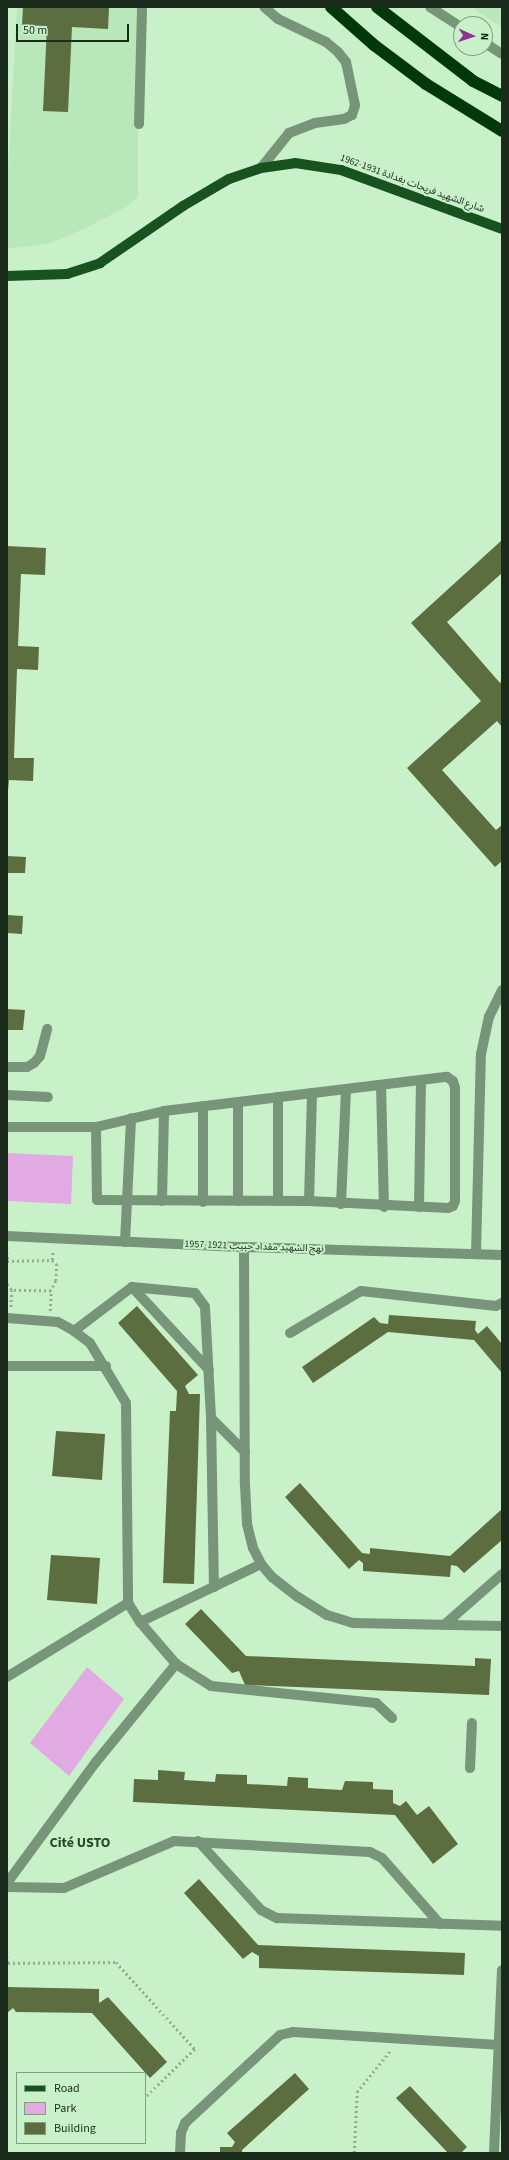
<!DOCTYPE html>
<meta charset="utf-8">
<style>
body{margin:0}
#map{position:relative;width:509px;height:2160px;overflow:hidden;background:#c8f1c9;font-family:"Source Sans 3","Noto Sans Arabic",sans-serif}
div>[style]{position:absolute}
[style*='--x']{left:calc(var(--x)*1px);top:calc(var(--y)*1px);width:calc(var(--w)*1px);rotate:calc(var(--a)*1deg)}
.built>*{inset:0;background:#b8e7b9}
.green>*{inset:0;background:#e2aae3}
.building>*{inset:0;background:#5c6d40}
.path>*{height:2.5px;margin-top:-1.25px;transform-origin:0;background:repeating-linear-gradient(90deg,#8eae8f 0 2px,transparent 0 5px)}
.minor>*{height:10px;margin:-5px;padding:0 5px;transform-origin:5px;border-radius:5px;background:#779578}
.major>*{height:10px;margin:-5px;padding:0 5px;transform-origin:5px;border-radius:5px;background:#18521f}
.highway>*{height:12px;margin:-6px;padding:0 6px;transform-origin:6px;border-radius:6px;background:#003808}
span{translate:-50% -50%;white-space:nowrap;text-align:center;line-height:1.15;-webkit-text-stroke:4px #c8f1c9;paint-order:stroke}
.street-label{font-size:10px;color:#1a2a1b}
.district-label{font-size:14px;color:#244726;font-weight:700}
.frame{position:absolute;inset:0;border:8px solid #1a2a1b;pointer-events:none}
.legend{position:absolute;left:16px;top:2072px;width:130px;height:72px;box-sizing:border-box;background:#c8f1c9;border:1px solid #82a183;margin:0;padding:5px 7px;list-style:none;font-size:12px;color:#1a2a1b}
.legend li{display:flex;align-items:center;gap:8px;height:20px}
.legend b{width:20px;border:1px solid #82a183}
.north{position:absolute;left:453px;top:16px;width:40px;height:40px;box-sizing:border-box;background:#c8f1c9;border:1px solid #82a183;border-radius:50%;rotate:93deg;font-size:11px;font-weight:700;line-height:16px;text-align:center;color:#1a2a1b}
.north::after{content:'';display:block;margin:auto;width:14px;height:18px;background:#933199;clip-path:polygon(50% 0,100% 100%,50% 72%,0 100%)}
.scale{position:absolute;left:16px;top:24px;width:113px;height:18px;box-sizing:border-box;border:2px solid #1a2a1b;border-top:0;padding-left:5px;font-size:12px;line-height:14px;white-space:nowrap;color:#1a2a1b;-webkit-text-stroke:3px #c8f1c9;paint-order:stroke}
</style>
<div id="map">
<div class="built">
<i style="clip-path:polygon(17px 7px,138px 7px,138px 197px,126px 207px,86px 228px,50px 243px,7px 249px,7px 189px)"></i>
<i style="clip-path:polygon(473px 7px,502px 7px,502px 27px,478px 12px)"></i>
</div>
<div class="green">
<i style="clip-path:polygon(7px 1153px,73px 1156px,71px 1204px,7px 1201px)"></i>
<i style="clip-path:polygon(87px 1667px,124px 1699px,69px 1776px,30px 1743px)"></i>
</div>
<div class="building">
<i style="clip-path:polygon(23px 7px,109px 8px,108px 29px,72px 27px,68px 112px,43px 111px,47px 26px,22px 25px)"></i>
<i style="clip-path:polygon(502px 540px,502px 573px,447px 622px,500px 683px,502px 681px,502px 727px,497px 721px,442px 770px,496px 830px,502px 825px,502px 861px,495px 867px,407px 768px,481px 701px,411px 623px)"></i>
<i style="clip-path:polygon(7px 546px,46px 548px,45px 575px,21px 574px,18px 646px,39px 647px,38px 670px,17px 669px,14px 758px,34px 758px,33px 781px,9px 780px,8px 790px)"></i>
<i style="clip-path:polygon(7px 856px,26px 857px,25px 873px,7px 873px)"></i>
<i style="clip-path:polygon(7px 915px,23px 916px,22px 934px,7px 933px)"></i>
<i style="clip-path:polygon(7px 1009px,25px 1010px,23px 1030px,7px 1030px)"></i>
<i style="clip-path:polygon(137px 1306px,198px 1375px,185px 1386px,189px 1394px,200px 1394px,194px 1584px,163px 1583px,170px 1411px,176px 1411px,177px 1391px,118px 1323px)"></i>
<i style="clip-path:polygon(389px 1315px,476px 1321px,475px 1330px,478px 1334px,487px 1326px,502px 1344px,502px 1373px,474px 1340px,388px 1332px,313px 1383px,302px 1367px,374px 1317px,380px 1323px,388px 1324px)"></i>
<i style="clip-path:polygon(56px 1431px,105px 1434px,102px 1480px,52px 1476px)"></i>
<i style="clip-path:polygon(300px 1483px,362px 1553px,370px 1554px,370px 1548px,450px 1556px,502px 1509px,502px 1540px,464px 1573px,457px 1566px,451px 1565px,450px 1577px,363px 1571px,363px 1563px,359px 1560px,349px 1569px,285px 1497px)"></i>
<i style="clip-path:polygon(51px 1555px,100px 1558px,97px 1604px,47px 1600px)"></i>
<i style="clip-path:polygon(201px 1609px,246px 1656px,475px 1666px,475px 1658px,491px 1659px,489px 1695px,245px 1685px,239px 1671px,232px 1673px,185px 1624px)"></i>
<i style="clip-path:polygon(158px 1770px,185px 1772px,184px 1780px,215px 1782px,216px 1774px,247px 1775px,247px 1784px,287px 1786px,288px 1777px,308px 1778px,308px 1788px,342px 1790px,345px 1781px,373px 1782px,373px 1789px,393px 1790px,393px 1803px,400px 1806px,406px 1801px,417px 1815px,429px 1806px,458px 1844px,433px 1864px,395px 1815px,133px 1802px,134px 1779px,158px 1780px)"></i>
<i style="clip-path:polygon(199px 1879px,258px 1945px,465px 1953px,464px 1975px,259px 1968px,259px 1956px,252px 1952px,243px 1959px,184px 1893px)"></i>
<i style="clip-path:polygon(7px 1987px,99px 1989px,99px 2003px,108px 1997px,167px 2062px,150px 2078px,92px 2013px,16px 2012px,13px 2008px,7px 2013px)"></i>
<i style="clip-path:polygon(295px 2073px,309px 2089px,242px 2150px,242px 2153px,220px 2153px,220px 2147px,232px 2147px,235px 2142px,227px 2133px)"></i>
<i style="clip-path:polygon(410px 2086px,467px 2147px,461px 2153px,448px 2153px,396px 2098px)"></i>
</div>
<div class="path">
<i style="--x:7;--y:1252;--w:7;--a:82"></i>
<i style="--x:52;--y:1260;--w:10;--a:-84"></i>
<i style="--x:7;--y:1261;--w:45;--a:-1.3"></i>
<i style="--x:52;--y:1260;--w:6;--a:39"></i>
<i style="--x:57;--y:1264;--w:17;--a:93"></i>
<i style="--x:56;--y:1281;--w:11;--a:117"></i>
<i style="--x:51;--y:1291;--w:39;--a:-179"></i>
<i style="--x:7;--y:1284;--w:8;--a:50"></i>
<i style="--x:12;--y:1290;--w:17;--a:93"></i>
<i style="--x:50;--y:1311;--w:20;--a:-87"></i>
<i style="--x:7;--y:1956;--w:7;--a:82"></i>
<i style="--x:8;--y:1963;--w:108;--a:-0.5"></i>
<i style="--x:116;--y:1962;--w:118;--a:47.8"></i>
<i style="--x:195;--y:2049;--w:70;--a:135.6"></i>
<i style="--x:49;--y:2143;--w:18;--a:0"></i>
<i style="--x:354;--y:2153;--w:61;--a:-87.2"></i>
<i style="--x:357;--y:2092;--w:53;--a:-51.2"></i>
</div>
<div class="minor">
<i style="--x:430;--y:7;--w:37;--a:33"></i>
<i style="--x:485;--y:43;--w:20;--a:33"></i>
<i style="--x:139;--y:124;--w:117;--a:-88.5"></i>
<i style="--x:261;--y:168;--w:45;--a:-51.3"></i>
<i style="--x:289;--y:133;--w:28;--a:-21"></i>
<i style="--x:315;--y:123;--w:29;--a:-8"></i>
<i style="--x:344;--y:119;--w:9;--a:-27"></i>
<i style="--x:352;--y:115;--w:10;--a:-73"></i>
<i style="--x:355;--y:105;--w:44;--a:-101.8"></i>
<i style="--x:346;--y:62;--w:13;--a:-129"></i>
<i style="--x:338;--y:52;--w:16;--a:-140"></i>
<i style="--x:326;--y:42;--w:53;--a:-154.4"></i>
<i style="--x:278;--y:19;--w:18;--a:-139"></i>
<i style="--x:7;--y:1067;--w:20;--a:0"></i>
<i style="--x:27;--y:1067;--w:8;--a:-30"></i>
<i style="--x:34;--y:1063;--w:9;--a:-49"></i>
<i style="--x:40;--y:1056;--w:28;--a:-75"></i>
<i style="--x:381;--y:1085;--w:122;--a:88.6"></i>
<i style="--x:7;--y:1095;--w:41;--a:2.8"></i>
<i style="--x:278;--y:1097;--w:104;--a:90"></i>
<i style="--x:238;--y:1102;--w:99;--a:90"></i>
<i style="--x:203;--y:1106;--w:96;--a:90"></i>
<i style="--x:7;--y:1127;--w:89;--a:0"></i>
<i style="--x:96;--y:1127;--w:70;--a:-13.2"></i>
<i style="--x:164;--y:1111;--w:285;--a:-6.9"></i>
<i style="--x:447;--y:1077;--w:7;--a:34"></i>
<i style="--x:453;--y:1081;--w:7;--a:74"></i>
<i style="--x:455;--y:1088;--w:113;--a:90"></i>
<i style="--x:455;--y:1201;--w:5;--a:112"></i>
<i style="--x:453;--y:1206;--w:5;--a:158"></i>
<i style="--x:448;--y:1208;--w:139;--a:-177.1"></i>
<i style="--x:309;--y:1201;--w:212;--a:-179.7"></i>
<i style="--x:97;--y:1200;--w:73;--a:-90.8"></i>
<i style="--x:162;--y:1201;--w:90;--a:-88.7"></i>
<i style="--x:309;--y:1201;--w:108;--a:-88.4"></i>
<i style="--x:341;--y:1204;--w:115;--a:-87.5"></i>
<i style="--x:419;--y:1207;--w:127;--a:-89.1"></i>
<i style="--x:7;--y:1236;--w:237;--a:2.7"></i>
<i style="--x:244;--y:1247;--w:258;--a:1.8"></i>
<i style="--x:125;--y:1242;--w:124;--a:-87.2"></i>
<i style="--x:244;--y:1247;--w:238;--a:89.8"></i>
<i style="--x:245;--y:1485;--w:39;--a:87"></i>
<i style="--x:247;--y:1524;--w:25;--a:76"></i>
<i style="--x:253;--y:1548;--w:18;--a:63"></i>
<i style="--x:261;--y:1564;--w:17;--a:50"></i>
<i style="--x:272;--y:1577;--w:33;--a:38"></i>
<i style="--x:298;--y:1597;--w:34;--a:32"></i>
<i style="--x:327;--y:1615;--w:28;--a:17"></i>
<i style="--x:354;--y:1623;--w:148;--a:1.2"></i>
<i style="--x:476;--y:1254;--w:200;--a:-88.6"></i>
<i style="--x:481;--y:1054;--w:38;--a:-78"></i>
<i style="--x:489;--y:1017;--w:30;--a:-64"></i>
<i style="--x:132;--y:1287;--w:113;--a:47.1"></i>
<i style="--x:7;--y:1318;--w:51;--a:4.5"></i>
<i style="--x:58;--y:1322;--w:18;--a:29"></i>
<i style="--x:74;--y:1331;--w:20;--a:37"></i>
<i style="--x:90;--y:1343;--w:70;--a:59"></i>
<i style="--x:126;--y:1403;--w:200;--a:89.4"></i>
<i style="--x:128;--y:1603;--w:142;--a:148.6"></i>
<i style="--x:74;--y:1331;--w:73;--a:-37.2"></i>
<i style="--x:132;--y:1287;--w:63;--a:5.4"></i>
<i style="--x:195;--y:1293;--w:17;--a:54"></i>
<i style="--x:205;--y:1307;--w:111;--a:86.9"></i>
<i style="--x:211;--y:1418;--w:48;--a:45"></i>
<i style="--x:290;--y:1333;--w:82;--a:-30.6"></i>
<i style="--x:361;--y:1291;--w:136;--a:6.3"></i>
<i style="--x:496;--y:1306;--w:7;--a:-27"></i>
<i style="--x:7;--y:1366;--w:99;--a:0"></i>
<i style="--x:211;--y:1418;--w:169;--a:89"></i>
<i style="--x:140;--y:1622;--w:134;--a:-25.6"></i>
<i style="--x:444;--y:1625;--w:77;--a:-41.3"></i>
<i style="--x:176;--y:1664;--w:41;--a:32.2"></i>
<i style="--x:211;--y:1686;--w:166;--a:5.9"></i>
<i style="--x:376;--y:1703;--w:22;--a:43"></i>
<i style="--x:470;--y:1768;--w:45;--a:-87.5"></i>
<i style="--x:198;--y:1841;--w:93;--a:47.6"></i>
<i style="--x:261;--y:1910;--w:18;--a:27"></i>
<i style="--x:277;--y:1918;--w:225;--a:2"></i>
<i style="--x:7;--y:1883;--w:150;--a:-53.7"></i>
<i style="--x:96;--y:1762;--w:127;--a:-50.8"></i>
<i style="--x:176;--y:1664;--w:55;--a:-130.6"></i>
<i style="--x:140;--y:1622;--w:22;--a:-122"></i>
<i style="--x:7;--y:1887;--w:57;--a:1"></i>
<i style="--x:64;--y:1888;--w:120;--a:-23.1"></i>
<i style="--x:174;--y:1841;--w:196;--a:3.2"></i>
<i style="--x:370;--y:1852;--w:13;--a:27"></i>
<i style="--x:382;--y:1858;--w:88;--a:48.7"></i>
<i style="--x:180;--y:2153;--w:20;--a:-87"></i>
<i style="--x:181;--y:2133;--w:11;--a:-68"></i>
<i style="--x:185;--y:2123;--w:129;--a:-42.8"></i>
<i style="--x:280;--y:2035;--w:13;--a:-13"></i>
<i style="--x:293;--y:2032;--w:205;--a:3.6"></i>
<i style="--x:494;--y:2153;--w:183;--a:-87.5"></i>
</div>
<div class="major">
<i style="--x:7;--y:276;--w:60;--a:-1.9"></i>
<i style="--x:67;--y:274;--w:35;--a:-18"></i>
<i style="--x:100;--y:263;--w:101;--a:-34.5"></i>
<i style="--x:183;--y:206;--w:53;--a:-30.4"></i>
<i style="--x:229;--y:179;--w:34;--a:-19"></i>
<i style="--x:261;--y:168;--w:34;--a:-8"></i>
<i style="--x:295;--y:163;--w:47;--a:8.7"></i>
<i style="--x:341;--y:170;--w:171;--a:20.1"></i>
</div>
<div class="highway">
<i style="--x:331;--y:7;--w:57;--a:41.5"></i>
<i style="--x:374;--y:45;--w:65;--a:36.9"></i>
<i style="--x:426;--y:84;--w:89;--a:31.7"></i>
<i style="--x:377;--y:7;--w:121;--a:37.6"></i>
<i style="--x:473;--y:81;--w:33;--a:27"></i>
</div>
<div class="street-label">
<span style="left:412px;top:184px;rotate:20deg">شارع الشهيد فريحات بغدادة 1931-1962</span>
<span style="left:254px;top:1247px;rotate:2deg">نهج الشهيد مقداد حبيب 1921-1957</span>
</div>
<div class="district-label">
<span style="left:80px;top:1843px">Cité USTO</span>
</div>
<div class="frame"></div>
<ul class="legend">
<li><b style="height:5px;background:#18521f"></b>Road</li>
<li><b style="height:11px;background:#e2aae3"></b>Park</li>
<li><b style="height:11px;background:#5c6d40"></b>Building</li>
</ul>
<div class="north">N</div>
<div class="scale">50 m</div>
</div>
